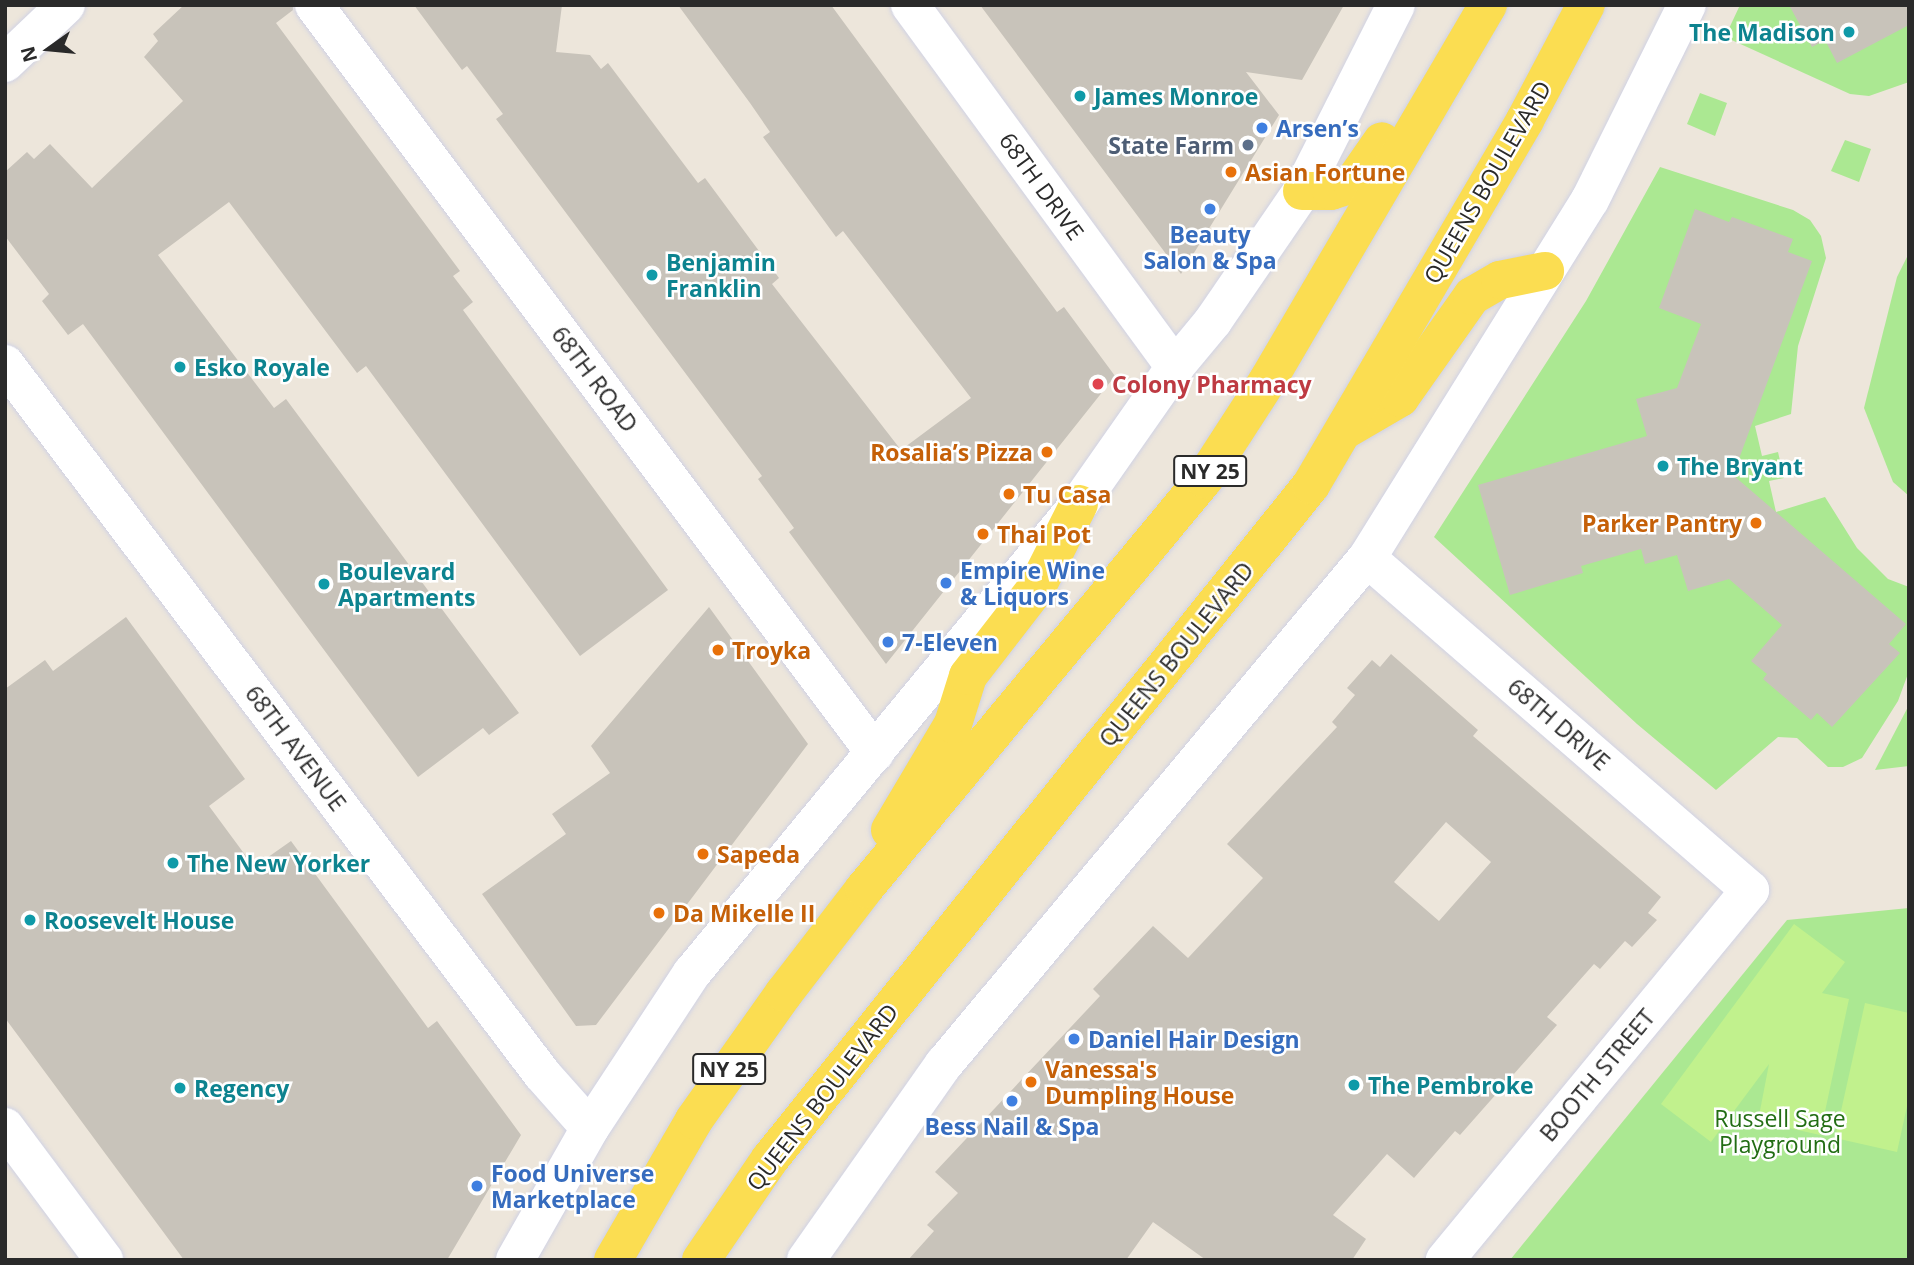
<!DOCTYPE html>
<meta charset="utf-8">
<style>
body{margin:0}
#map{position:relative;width:1914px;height:1265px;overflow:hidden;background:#ede6db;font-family:"Open Sans",sans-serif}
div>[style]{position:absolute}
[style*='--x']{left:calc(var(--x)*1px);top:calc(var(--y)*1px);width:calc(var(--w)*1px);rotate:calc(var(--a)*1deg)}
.green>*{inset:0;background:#abe892}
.pitch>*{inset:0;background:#c1f18d}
.building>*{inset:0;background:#c8c3ba}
.roads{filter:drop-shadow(0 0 2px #d0d2e4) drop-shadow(0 0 2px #d0d2e4)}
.street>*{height:38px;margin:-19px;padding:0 19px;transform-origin:19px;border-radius:19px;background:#fff}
.secondary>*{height:38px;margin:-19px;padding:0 19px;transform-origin:19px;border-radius:19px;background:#fff}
.primary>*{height:38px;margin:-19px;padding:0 19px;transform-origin:19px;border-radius:19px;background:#fbdd51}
.dots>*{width:19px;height:19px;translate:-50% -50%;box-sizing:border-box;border:4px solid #fff;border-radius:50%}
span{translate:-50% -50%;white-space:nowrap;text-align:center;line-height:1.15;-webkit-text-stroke:5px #fff;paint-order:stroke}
.shield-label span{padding:2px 5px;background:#fff;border:2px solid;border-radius:5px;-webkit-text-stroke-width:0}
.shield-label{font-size:21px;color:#2a2a2a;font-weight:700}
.culture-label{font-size:23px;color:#0d838f;font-weight:700}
.right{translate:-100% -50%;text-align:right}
.left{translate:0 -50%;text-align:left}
.shop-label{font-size:23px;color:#366cbe;font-weight:700}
.service-label{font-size:23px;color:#4e5e75;font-weight:700}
.food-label{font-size:23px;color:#c56008;font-weight:700}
.street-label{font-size:23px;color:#2a2a2a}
.health-label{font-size:23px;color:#be3a42;font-weight:700}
.park-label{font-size:23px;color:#226d14}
.frame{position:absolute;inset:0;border:7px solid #2a2a2a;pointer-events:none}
.north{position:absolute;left:14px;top:14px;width:70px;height:70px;-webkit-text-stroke:5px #fff;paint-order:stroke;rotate:255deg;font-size:19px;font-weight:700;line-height:28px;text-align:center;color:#2a2a2a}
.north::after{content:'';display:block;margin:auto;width:24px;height:32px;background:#2a2a2a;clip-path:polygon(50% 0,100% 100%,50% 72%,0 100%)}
</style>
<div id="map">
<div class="green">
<i style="clip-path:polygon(1740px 5px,1909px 5px,1909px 82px,1869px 96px,1850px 94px,1725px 37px)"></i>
<i style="clip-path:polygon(1700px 93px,1727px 103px,1715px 136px,1687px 124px)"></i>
<i style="clip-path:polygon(1845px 140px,1871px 149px,1859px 182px,1831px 171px)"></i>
<i style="clip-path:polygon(1660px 167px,1793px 210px,1810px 220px,1821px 236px,1826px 258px,1798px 346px,1791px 414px,1755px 426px,1762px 456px,1778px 452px,1784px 478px,1769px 481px,1776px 512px,1825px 497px,1857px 548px,1888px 579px,1909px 587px,1909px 671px,1898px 701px,1862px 758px,1843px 767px,1828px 767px,1797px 738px,1778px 737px,1716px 790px,1637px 724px,1434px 537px,1586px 301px)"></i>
<i style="clip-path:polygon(1909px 253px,1909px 496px,1893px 482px,1864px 408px,1897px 277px)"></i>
<i style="clip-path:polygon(1909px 705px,1909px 766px,1875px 770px)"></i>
<i style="clip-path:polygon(1909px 908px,1909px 1260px,1510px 1260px,1787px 920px)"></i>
</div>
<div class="pitch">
<i style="clip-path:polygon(1794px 924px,1845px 962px,1822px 993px,1849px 999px,1820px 1135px,1758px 1121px,1769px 1064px,1711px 1142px,1661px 1104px)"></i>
<i style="clip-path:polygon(1865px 1003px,1909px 1013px,1909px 1097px,1897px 1152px,1835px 1138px)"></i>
</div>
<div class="building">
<i style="clip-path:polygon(184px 5px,293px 5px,293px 10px,276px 23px,460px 271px,453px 276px,473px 302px,463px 310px,668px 590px,580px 656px,366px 366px,357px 373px,229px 202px,158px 255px,274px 408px,286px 399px,519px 713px,489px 735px,483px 728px,418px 777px,83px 324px,68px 335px,42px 301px,49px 294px,5px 236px,5px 172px,27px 152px,34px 159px,50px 144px,92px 188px,183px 101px,144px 57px,158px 41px,153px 34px)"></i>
<i style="clip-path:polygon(414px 5px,562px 5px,556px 52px,590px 55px,601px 69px,608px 63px,698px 183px,705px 178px,779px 278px,772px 284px,901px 450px,971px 398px,843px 231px,836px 237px,763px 137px,770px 132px,750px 103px,678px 5px,831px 5px,1057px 312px,1064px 307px,1115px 376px,886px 664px,789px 532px,794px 528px,758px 479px,762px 476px,496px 119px,503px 114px,467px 66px,462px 70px)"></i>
<i style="clip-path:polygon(980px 5px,1344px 5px,1302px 80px,1246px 72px,1279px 115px,1181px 274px)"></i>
<i style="clip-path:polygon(1789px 5px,1909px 5px,1909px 25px,1837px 63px,1825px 40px,1812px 47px)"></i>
<i style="clip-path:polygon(1695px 209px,1729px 222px,1732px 217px,1793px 239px,1788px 252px,1812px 261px,1733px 475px,1906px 624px,1889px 644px,1900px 653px,1832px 727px,1817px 713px,1811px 720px,1763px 679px,1767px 674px,1751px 661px,1782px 625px,1729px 579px,1688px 591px,1677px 555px,1645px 564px,1641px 549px,1581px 566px,1583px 573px,1510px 595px,1478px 485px,1647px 436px,1636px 399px,1677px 388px,1701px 324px,1659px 308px)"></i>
<i style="clip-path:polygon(709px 607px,808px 744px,596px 1025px,576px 1026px,482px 894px,566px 834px,552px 814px,610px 773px,591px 746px)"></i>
<i style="clip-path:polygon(126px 617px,245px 779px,209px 806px,254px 867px,291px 841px,428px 1028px,437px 1021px,521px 1135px,447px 1260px,184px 1260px,5px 1018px,5px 689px,45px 660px,53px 671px)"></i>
<i style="clip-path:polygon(evenodd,1391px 654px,1478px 730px,1473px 736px,1661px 897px,1648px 913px,1657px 920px,1632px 947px,1625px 941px,1600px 969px,1594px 964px,1547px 1017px,1557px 1025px,1460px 1135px,1455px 1131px,1414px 1178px,1387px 1154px,1333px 1215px,1366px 1239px,1352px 1260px,1206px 1260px,1153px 1222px,1126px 1260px,908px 1260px,934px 1231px,927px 1225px,958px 1193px,935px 1172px,1100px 996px,1093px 989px,1153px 926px,1188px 958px,1263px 878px,1227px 844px,1337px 727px,1332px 722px,1355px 695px,1347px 688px,1372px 660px,1380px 667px,1391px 654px,1446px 822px,1491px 862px,1439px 921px,1394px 882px,1446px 822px)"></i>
</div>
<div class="roads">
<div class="street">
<i style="--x:314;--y:5;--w:935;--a:53.13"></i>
<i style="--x:910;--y:5;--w:449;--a:53.8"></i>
<i style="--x:5;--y:63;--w:84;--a:-43.6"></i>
<i style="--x:5;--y:364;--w:890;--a:52.9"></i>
<i style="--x:542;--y:1074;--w:72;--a:48.4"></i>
<i style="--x:1367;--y:558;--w:507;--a:40.92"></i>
<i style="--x:1750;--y:890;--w:480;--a:129.5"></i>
<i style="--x:5;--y:1127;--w:166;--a:53.3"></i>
</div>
<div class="secondary">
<i style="--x:515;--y:1260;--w:152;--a:-60.4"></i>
<i style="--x:590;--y:1128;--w:186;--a:-56.7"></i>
<i style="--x:692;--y:973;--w:608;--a:-50.47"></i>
<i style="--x:1079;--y:504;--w:167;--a:-55"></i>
<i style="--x:1175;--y:367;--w:60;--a:-50.4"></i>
<i style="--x:1213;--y:321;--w:158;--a:-55.6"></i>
<i style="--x:1302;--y:191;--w:208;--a:-63.2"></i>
<i style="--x:806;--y:1260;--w:240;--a:-54.9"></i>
<i style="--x:944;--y:1064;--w:660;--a:-50.11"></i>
<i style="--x:1367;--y:558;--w:422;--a:-58.1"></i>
<i style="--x:1590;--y:200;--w:218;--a:-63.6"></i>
</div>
<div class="primary">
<i style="--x:1302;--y:191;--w:29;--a:0"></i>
<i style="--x:1331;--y:191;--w:22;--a:-18"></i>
<i style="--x:1352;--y:184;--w:52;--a:-55.1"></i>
<i style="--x:1345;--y:430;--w:64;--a:-30.2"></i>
<i style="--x:1400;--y:398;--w:125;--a:-54.8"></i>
<i style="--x:1472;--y:296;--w:32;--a:-30"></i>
<i style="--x:1500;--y:280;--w:46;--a:-11.3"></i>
<i style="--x:890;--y:830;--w:123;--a:-59.3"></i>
<i style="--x:953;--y:724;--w:50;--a:-72.6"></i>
<i style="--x:968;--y:676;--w:113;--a:-52.2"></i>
<i style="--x:1037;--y:587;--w:93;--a:-63.2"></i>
<i style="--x:613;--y:1260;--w:162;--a:-59.9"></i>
<i style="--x:694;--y:1120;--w:156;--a:-54.7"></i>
<i style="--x:784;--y:993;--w:131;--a:-52.4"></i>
<i style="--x:864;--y:889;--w:533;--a:-50.33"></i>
<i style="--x:1204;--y:479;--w:118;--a:-57.1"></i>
<i style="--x:1268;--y:380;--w:435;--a:-59.6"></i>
<i style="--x:701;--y:1260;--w:122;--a:-55.7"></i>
<i style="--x:770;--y:1159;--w:864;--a:-51.25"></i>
<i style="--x:1311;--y:485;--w:423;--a:-59.6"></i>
<i style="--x:1525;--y:120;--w:130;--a:-62.1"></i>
</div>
</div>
<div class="dots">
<i style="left:1849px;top:32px;background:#0f9aa8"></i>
<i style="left:1080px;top:96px;background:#0f9aa8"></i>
<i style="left:1262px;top:128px;background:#3f7fe0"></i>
<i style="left:1248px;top:145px;background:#5c6f8a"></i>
<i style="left:1231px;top:172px;background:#e8710a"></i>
<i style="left:1210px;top:209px;background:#3f7fe0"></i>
<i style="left:652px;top:275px;background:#0f9aa8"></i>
<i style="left:180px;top:367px;background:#0f9aa8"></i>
<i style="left:1098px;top:384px;background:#e0444e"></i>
<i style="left:1047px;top:452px;background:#e8710a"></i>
<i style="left:1663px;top:466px;background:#0f9aa8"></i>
<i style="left:1009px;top:494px;background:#e8710a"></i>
<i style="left:1756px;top:523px;background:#e8710a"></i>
<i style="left:983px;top:534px;background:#e8710a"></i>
<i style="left:946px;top:583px;background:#3f7fe0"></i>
<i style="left:324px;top:584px;background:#0f9aa8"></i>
<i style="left:888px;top:642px;background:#3f7fe0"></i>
<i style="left:718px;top:650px;background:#e8710a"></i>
<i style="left:703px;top:854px;background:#e8710a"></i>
<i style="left:173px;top:863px;background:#0f9aa8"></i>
<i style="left:659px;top:913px;background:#e8710a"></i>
<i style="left:30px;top:920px;background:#0f9aa8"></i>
<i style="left:1074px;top:1039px;background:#3f7fe0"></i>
<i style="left:1031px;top:1082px;background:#e8710a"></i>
<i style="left:1354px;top:1085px;background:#0f9aa8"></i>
<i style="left:180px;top:1088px;background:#0f9aa8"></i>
<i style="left:1012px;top:1101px;background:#3f7fe0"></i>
<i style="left:477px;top:1186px;background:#3f7fe0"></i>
</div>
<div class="shield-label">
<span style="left:1210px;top:471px">NY 25</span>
<span style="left:729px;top:1069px">NY 25</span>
</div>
<div class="culture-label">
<span class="right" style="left:1835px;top:32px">The Madison</span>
<span class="left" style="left:1094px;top:96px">James Monroe</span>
<span class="left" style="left:666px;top:275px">Benjamin<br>Franklin</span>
<span class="left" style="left:194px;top:367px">Esko Royale</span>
<span class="left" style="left:1677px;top:466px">The Bryant</span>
<span class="left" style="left:338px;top:584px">Boulevard<br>Apartments</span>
<span class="left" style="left:187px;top:863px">The New Yorker</span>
<span class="left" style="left:44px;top:920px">Roosevelt House</span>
<span class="left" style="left:1368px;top:1085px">The Pembroke</span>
<span class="left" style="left:194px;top:1088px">Regency</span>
</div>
<div class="shop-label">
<span class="left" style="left:1276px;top:128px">Arsen’s</span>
<span style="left:1210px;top:247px">Beauty<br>Salon &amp; Spa</span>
<span class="left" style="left:960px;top:583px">Empire Wine<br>&amp; Liquors</span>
<span class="left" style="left:902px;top:642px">7-Eleven</span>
<span class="left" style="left:1088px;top:1039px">Daniel Hair Design</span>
<span style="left:1012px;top:1126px">Bess Nail &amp; Spa</span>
<span class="left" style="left:491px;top:1186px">Food Universe<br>Marketplace</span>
</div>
<div class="service-label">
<span class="right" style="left:1234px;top:145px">State Farm</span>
</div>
<div class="food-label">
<span class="left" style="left:1245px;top:172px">Asian Fortune</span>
<span class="right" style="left:1033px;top:452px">Rosalia’s Pizza</span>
<span class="left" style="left:1023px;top:494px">Tu Casa</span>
<span class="right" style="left:1742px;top:523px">Parker Pantry</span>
<span class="left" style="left:997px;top:534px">Thai Pot</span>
<span class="left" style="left:732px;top:650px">Troyka</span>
<span class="left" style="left:717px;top:854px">Sapeda</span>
<span class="left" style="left:673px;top:913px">Da Mikelle II</span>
<span class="left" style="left:1045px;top:1082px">Vanessa's<br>Dumpling House</span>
</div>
<div class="street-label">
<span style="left:1487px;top:182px;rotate:-60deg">QUEENS BOULEVARD</span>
<span style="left:1042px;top:186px;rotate:54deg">68TH DRIVE</span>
<span style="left:595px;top:379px;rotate:53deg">68TH ROAD</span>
<span style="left:1176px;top:654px;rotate:-51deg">QUEENS BOULEVARD</span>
<span style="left:1559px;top:724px;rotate:41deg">68TH DRIVE</span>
<span style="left:296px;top:748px;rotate:53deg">68TH AVENUE</span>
<span style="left:1597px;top:1075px;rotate:-50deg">BOOTH STREET</span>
<span style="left:822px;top:1097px;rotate:-52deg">QUEENS BOULEVARD</span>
</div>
<div class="health-label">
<span class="left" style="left:1112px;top:384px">Colony Pharmacy</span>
</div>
<div class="park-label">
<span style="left:1780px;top:1131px">Russell Sage<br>Playground</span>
</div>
<div class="frame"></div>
<div class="north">N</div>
</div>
